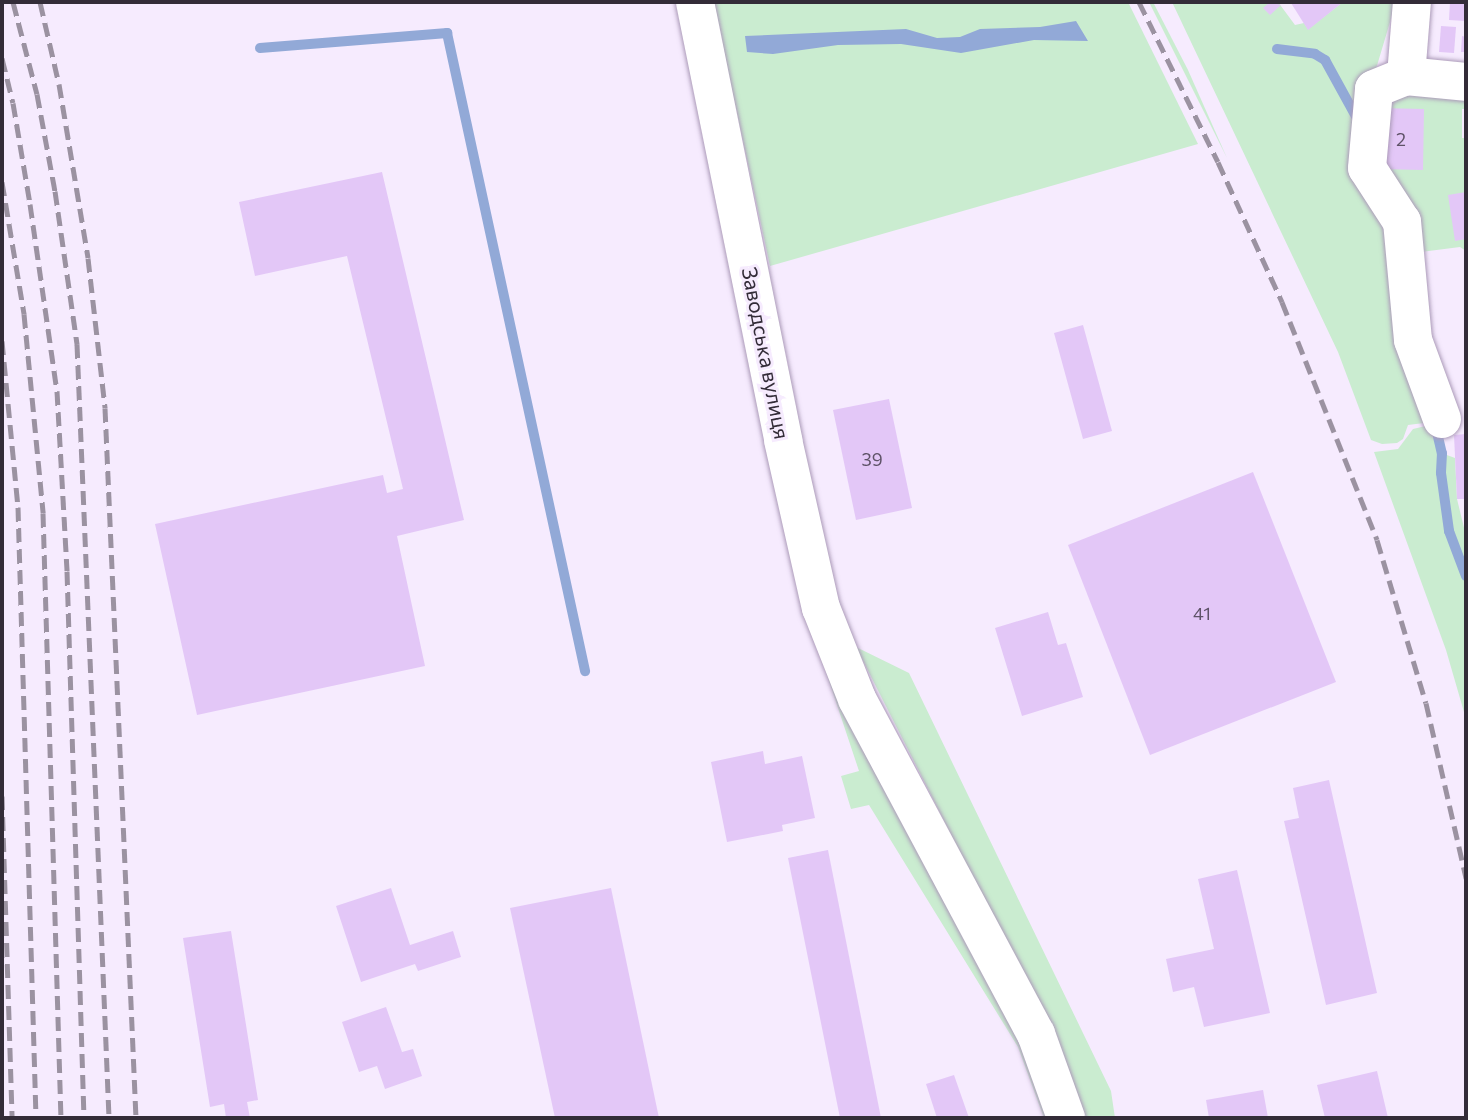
<!DOCTYPE html>
<meta charset="utf-8">
<style>
body{margin:0}
#map{position:relative;width:1468px;height:1120px;overflow:hidden;background:#f6ebfe;font-family:Commissioner,sans-serif}
div>[style]{position:absolute}
[style*='--x']{left:calc(var(--x)*1px);top:calc(var(--y)*1px);width:calc(var(--w)*1px);rotate:calc(var(--a)*1deg)}
.green>*{inset:0;background:#caecd0}
.water>*{inset:0;background:#92a9d7}
.stream>*{height:10px;margin:-5px;padding:0 5px;transform-origin:5px;border-radius:5px;background:#92a9d7}
.building>*{inset:0;background:#e3c7f7}
.roads{filter:drop-shadow(0 0 2px #ac9bb9) drop-shadow(0 0 2px #ac9bb9)}
.minor>*{height:38px;margin:-19px;padding:0 19px;transform-origin:19px;border-radius:19px;background:#fff}
.rail>*{height:5px;margin-top:-2.5px;transform-origin:0;background:repeating-linear-gradient(90deg,#9b92a1 0 14px,transparent 0 21px)}
span{translate:-50% -50%;white-space:nowrap;text-align:center;line-height:1.15;-webkit-text-stroke:6px #f6ebfe;paint-order:stroke}
.number-label{font-size:18px;color:#5f5368}
.number-label span{-webkit-text-stroke-width:0}
.street-label{font-size:21px;color:#332c38}
.frame{position:absolute;inset:0;border:4px solid #332c38;pointer-events:none}
</style>
<div id="map">
<div class="green">
<i style="clip-path:polygon(713px 2px,1128px 2px,1198px 144px,770px 266px)"></i>
<i style="clip-path:polygon(1149px 2px,1153px 2px,1188px 70px,1227px 158px)"></i>
<i style="clip-path:polygon(1172px 2px,1278px 2px,1295px 25px,1304px 23px,1308px 29px,1343px 2px,1396px 2px,1373px 79px,1403px 248px,1424px 423px,1408px 425px,1403px 439px,1397px 443px,1382px 444px,1371px 440px,1338px 352px)"></i>
<i style="clip-path:polygon(1379px 94px,1466px 99px,1466px 109px,1462px 109px,1462px 138px,1466px 138px,1466px 251px,1460px 247px,1413px 253px,1374px 170px)"></i>
<i style="clip-path:polygon(1434px 424px,1444px 454px,1455px 458px,1457px 499px,1466px 536px,1466px 719px,1446px 650px,1374px 452px,1398px 449px,1413px 429px)"></i>
<i style="clip-path:polygon(817px 645px,1025px 1042px,1053px 1118px,1044px 1118px,1018px 1047px,869px 805px,851px 809px,841px 776px,859px 771px)"></i>
<i style="clip-path:polygon(856px 647px,909px 673px,1111px 1091px,1115px 1118px,1082px 1118px,1049px 1028px)"></i>
</div>
<div class="water">
<i style="clip-path:polygon(1076px 21px,1088px 41px,1034px 40px,961px 53px,901px 44px,838px 45px,773px 54px,747px 52px,745px 36px,906px 29px,937px 38px,960px 37px,980px 29px,1040px 27px)"></i>
</div>
<div class="stream">
<i style="--x:260;--y:48;--w:188;--a:-4.6"></i>
<i style="--x:447;--y:33;--w:653;--a:77.79"></i>
<i style="--x:1277;--y:49;--w:38;--a:7"></i>
<i style="--x:1315;--y:54;--w:12;--a:31"></i>
<i style="--x:1325;--y:60;--w:68;--a:61.2"></i>
<i style="--x:1436;--y:428;--w:26;--a:77"></i>
<i style="--x:1442;--y:453;--w:20;--a:93"></i>
<i style="--x:1441;--y:473;--w:59;--a:82.1"></i>
<i style="--x:1449;--y:531;--w:48;--a:69.3"></i>
</div>
<div class="building">
<i style="clip-path:polygon(1270px 2px,1281px 5px,1270px 15px,1263px 8px)"></i>
<i style="clip-path:polygon(1343px 2px,1308px 30px,1291px 3px,1292px 2px)"></i>
<i style="clip-path:polygon(1450px 2px,1466px 2px,1466px 21px,1449px 20px)"></i>
<i style="clip-path:polygon(1441px 26px,1456px 27px,1454px 53px,1439px 52px)"></i>
<i style="clip-path:polygon(1462px 36px,1466px 37px,1466px 52px,1461px 52px)"></i>
<i style="clip-path:polygon(1379px 108px,1424px 109px,1423px 170px,1378px 169px)"></i>
<i style="clip-path:polygon(382px 172px,464px 520px,397px 536px,425px 666px,197px 715px,155px 524px,383px 475px,387px 493px,403px 489px,347px 256px,255px 276px,239px 202px)"></i>
<i style="clip-path:polygon(1466px 192px,1466px 239px,1455px 241px,1448px 195px)"></i>
<i style="clip-path:polygon(1083px 325px,1112px 431px,1083px 439px,1054px 333px)"></i>
<i style="clip-path:polygon(889px 399px,912px 508px,856px 520px,833px 410px)"></i>
<i style="clip-path:polygon(1466px 434px,1466px 499px,1457px 499px,1454px 435px)"></i>
<i style="clip-path:polygon(1253px 472px,1336px 682px,1150px 755px,1068px 545px)"></i>
<i style="clip-path:polygon(1048px 612px,1058px 645px,1066px 643px,1083px 697px,1022px 716px,995px 628px)"></i>
<i style="clip-path:polygon(763px 751px,765px 764px,802px 756px,815px 818px,782px 825px,783px 831px,727px 842px,711px 762px)"></i>
<i style="clip-path:polygon(1329px 780px,1377px 993px,1326px 1005px,1284px 821px,1299px 818px,1293px 788px)"></i>
<i style="clip-path:polygon(828px 850px,881px 1118px,840px 1118px,788px 858px)"></i>
<i style="clip-path:polygon(1237px 870px,1270px 1013px,1204px 1027px,1194px 987px,1173px 992px,1166px 959px,1214px 949px,1198px 879px)"></i>
<i style="clip-path:polygon(391px 888px,410px 945px,453px 931px,461px 957px,418px 971px,415px 964px,361px 982px,336px 906px)"></i>
<i style="clip-path:polygon(611px 888px,659px 1118px,555px 1118px,510px 908px)"></i>
<i style="clip-path:polygon(231px 931px,258px 1100px,247px 1102px,250px 1118px,226px 1118px,224px 1104px,210px 1107px,183px 938px)"></i>
<i style="clip-path:polygon(386px 1007px,402px 1052px,413px 1049px,422px 1076px,385px 1089px,377px 1066px,359px 1072px,342px 1022px)"></i>
<i style="clip-path:polygon(1377px 1071px,1388px 1118px,1325px 1118px,1317px 1085px)"></i>
<i style="clip-path:polygon(954px 1075px,969px 1118px,937px 1118px,926px 1084px)"></i>
<i style="clip-path:polygon(1263px 1090px,1268px 1118px,1209px 1118px,1206px 1100px)"></i>
</div>
<div class="roads">
<div class="minor">
<i style="--x:695;--y:2;--w:447;--a:78.6"></i>
<i style="--x:783;--y:440;--w:172;--a:77.3"></i>
<i style="--x:821;--y:608;--w:98;--a:68.4"></i>
<i style="--x:857;--y:699;--w:380;--a:61.9"></i>
<i style="--x:1036;--y:1034;--w:89;--a:70.3"></i>
<i style="--x:1406;--y:76;--w:74;--a:-85.4"></i>
<i style="--x:1442;--y:419;--w:84;--a:-110.2"></i>
<i style="--x:1413;--y:340;--w:119;--a:-95.3"></i>
<i style="--x:1402;--y:222;--w:64;--a:-122.9"></i>
<i style="--x:1367;--y:168;--w:79;--a:-84.9"></i>
<i style="--x:1374;--y:89;--w:35;--a:-22"></i>
<i style="--x:1406;--y:76;--w:60;--a:5.7"></i>
</div>
</div>
<div class="rail">
<i style="--x:13;--y:2;--w:95;--a:75.4"></i>
<i style="--x:37;--y:94;--w:99;--a:79.5"></i>
<i style="--x:55;--y:191;--w:155;--a:81.8"></i>
<i style="--x:77;--y:344;--w:775;--a:87.63"></i>
<i style="--x:40;--y:2;--w:84;--a:77"></i>
<i style="--x:59;--y:84;--w:176;--a:80.5"></i>
<i style="--x:88;--y:258;--w:151;--a:83.5"></i>
<i style="--x:105;--y:408;--w:711;--a:87.5"></i>
<i style="--x:1139;--y:2;--w:178;--a:63.7"></i>
<i style="--x:1218;--y:162;--w:154;--a:65.4"></i>
<i style="--x:1282;--y:302;--w:256;--a:68.2"></i>
<i style="--x:1377;--y:540;--w:170;--a:73.3"></i>
<i style="--x:1426;--y:703;--w:180;--a:77.1"></i>
<i style="--x:2;--y:58;--w:46;--a:76.3"></i>
<i style="--x:13;--y:103;--w:102;--a:80.4"></i>
<i style="--x:30;--y:204;--w:189;--a:81.8"></i>
<i style="--x:57;--y:391;--w:180;--a:86.8"></i>
<i style="--x:67;--y:571;--w:547;--a:88.22"></i>
<i style="--x:2;--y:182;--w:134;--a:80.5"></i>
<i style="--x:24;--y:314;--w:200;--a:84.5"></i>
<i style="--x:43;--y:513;--w:605;--a:88.3"></i>
<i style="--x:2;--y:341;--w:167;--a:84.5"></i>
<i style="--x:18;--y:507;--w:611;--a:88.31"></i>
<i style="--x:2;--y:796;--w:322;--a:88.2"></i>
</div>
<div class="number-label">
<span style="left:1401px;top:139px">2</span>
<span style="left:872px;top:459px">39</span>
<span style="left:1202px;top:613px">41</span>
</div>
<div class="street-label">
<span style="left:766px;top:353px;rotate:79deg">Заводська вулиця</span>
</div>
<div class="frame"></div>
</div>
